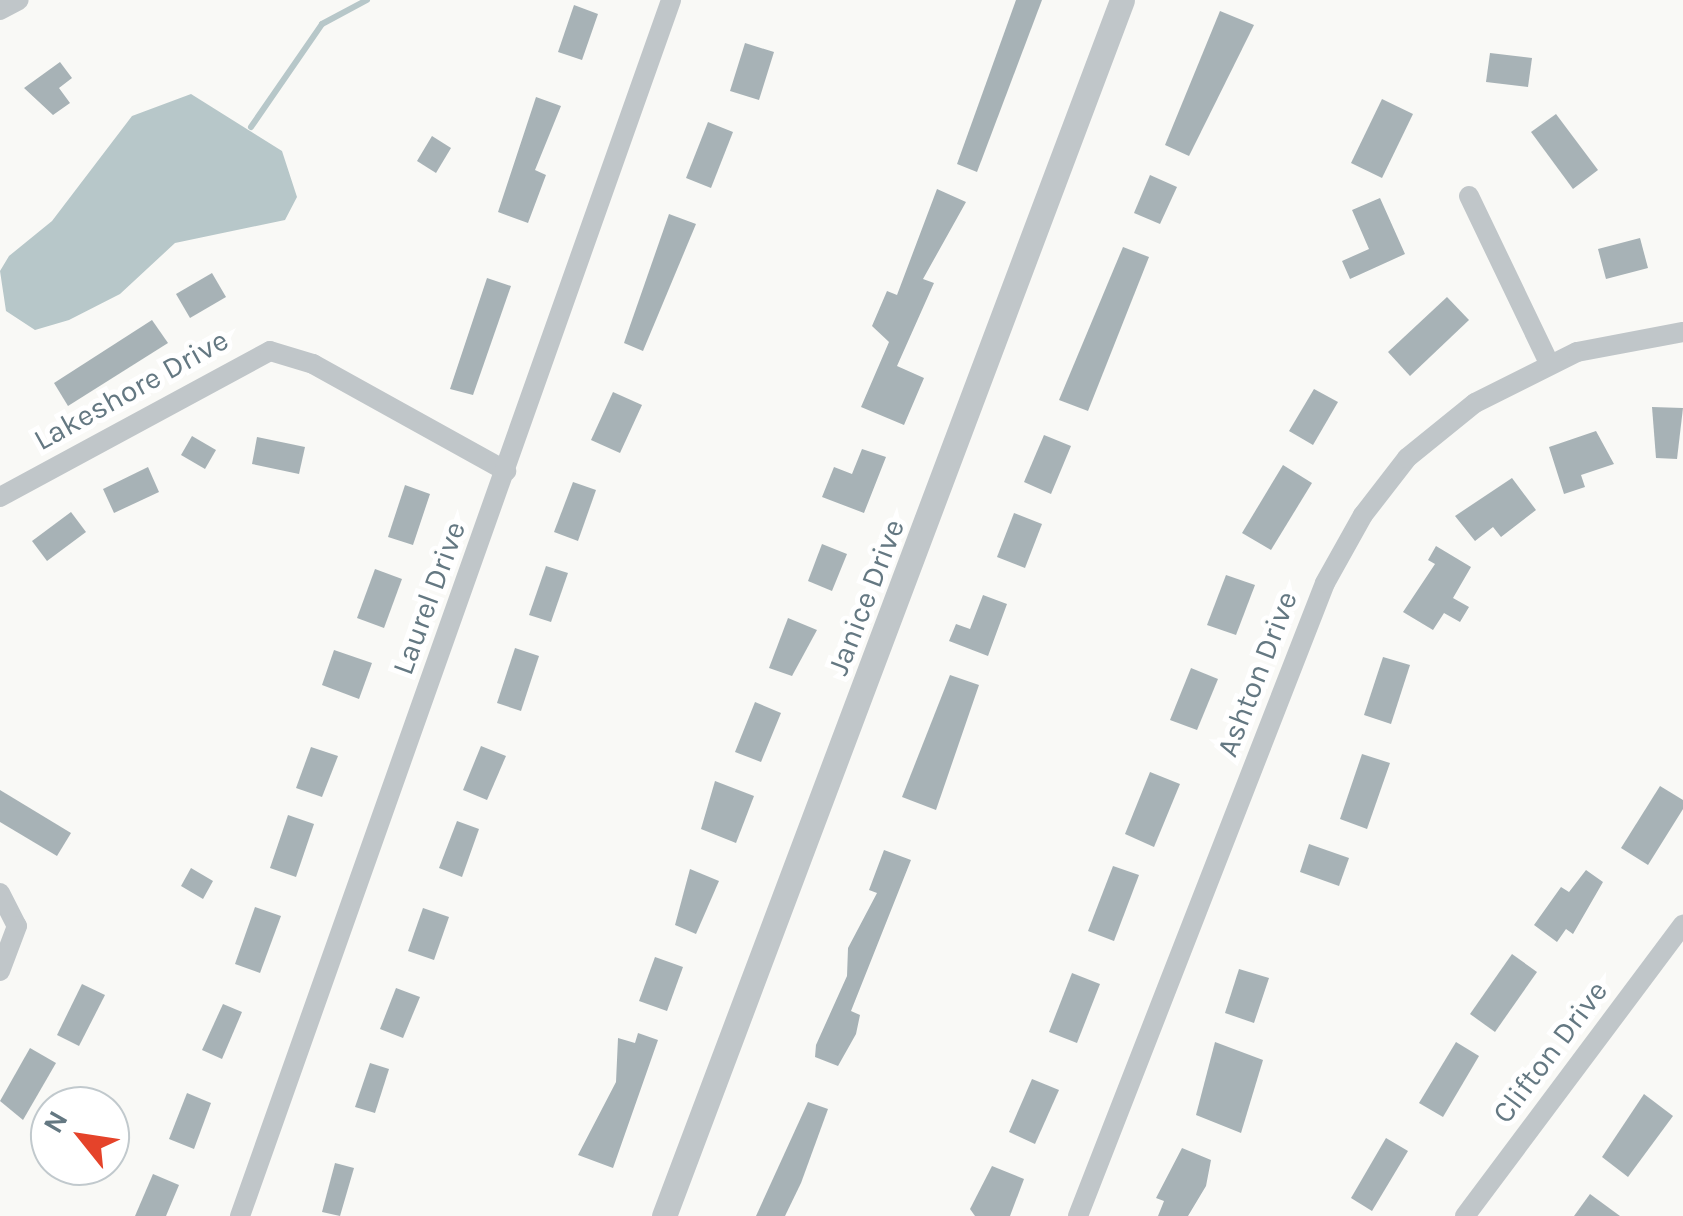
<!DOCTYPE html>
<style>
body{margin:0}
#map{position:relative;width:1683px;height:1216px;overflow:hidden;background:#f9f9f6;font-family:Karla,sans-serif}
div>[style]{position:absolute}
[style*='--x']{left:calc(var(--x)*1px);top:calc(var(--y)*1px);width:calc(var(--w)*1px);rotate:calc(var(--a)*1deg)}
.water>*{inset:0;background:#b7c7c9}
.stream>*{height:6px;margin:-3px;padding:0 3px;transform-origin:3px;border-radius:3px;background:#b7c7c9}
.building>*{inset:0;background:#a7b2b6}
.minor>*{height:20px;margin:-10px;padding:0 10px;transform-origin:10px;border-radius:10px;background:#c0c6c9}
.tertiary>*{height:25px;margin:-12.5px;padding:0 12.5px;transform-origin:12.5px;border-radius:12.5px;background:#c0c6c9}
span{translate:-50% -50%;white-space:nowrap;text-align:center;line-height:1.15;-webkit-text-stroke:10px #fff;paint-order:stroke}
.street-label{font-size:30px;color:#647882}
.north{position:absolute;left:30px;top:1086px;width:100px;height:100px;box-sizing:border-box;background:#fff;border:2px solid #c1c9cd;border-radius:50%;rotate:300deg;font-size:28px;font-weight:700;line-height:40px;text-align:center;color:#647882}
.north::after{content:'';display:block;margin:auto;width:35px;height:45px;background:#e5432a;clip-path:polygon(50% 0,100% 100%,50% 72%,0 100%)}
</style>
<div id="map">
<div class="water">
<i style="clip-path:polygon(191px 94px,282px 151px,297px 197px,285px 220px,175px 243px,120px 294px,69px 320px,35px 330px,6px 311px,0 271px,9px 256px,52px 221px,132px 116px)"></i>
</div>
<div class="stream">
<i style="--x:251;--y:127;--w:125;--a:-55.4"></i>
<i style="--x:322;--y:24;--w:51;--a:-28.1"></i>
</div>
<div class="building">
<i style="clip-path:polygon(1016px 0,1042px 0,977px 172px,957px 164px)"></i>
<i style="clip-path:polygon(574px 5px,598px 14px,582px 60px,558px 52px)"></i>
<i style="clip-path:polygon(1220px 11px,1254px 25px,1189px 156px,1165px 145px)"></i>
<i style="clip-path:polygon(745px 43px,774px 52px,759px 100px,730px 91px)"></i>
<i style="clip-path:polygon(1490px 53px,1532px 58px,1528px 87px,1486px 82px)"></i>
<i style="clip-path:polygon(60px 62px,72px 78px,59px 88px,70px 103px,53px 115px,24px 88px)"></i>
<i style="clip-path:polygon(536px 97px,561px 106px,535px 170px,546px 175px,528px 223px,498px 212px)"></i>
<i style="clip-path:polygon(1382px 99px,1413px 114px,1382px 178px,1351px 163px)"></i>
<i style="clip-path:polygon(1556px 114px,1598px 170px,1573px 189px,1531px 132px)"></i>
<i style="clip-path:polygon(708px 122px,733px 132px,711px 188px,686px 178px)"></i>
<i style="clip-path:polygon(432px 136px,451px 148px,436px 173px,417px 161px)"></i>
<i style="clip-path:polygon(1150px 175px,1177px 187px,1160px 224px,1134px 213px)"></i>
<i style="clip-path:polygon(937px 189px,966px 202px,923px 279px,934px 283px,897px 366px,924px 378px,904px 425px,861px 407px,889px 342px,872px 326px,887px 291px,897px 295px)"></i>
<i style="clip-path:polygon(1380px 198px,1405px 254px,1350px 279px,1342px 261px,1369px 249px,1352px 210px)"></i>
<i style="clip-path:polygon(669px 214px,696px 224px,643px 351px,624px 343px)"></i>
<i style="clip-path:polygon(1640px 238px,1648px 268px,1606px 279px,1598px 249px)"></i>
<i style="clip-path:polygon(1123px 247px,1149px 257px,1088px 411px,1059px 400px)"></i>
<i style="clip-path:polygon(212px 273px,226px 297px,190px 318px,176px 294px)"></i>
<i style="clip-path:polygon(487px 278px,511px 286px,473px 395px,450px 389px)"></i>
<i style="clip-path:polygon(1447px 297px,1469px 320px,1410px 376px,1388px 352px)"></i>
<i style="clip-path:polygon(152px 320px,168px 343px,68px 406px,54px 383px)"></i>
<i style="clip-path:polygon(1314px 389px,1338px 402px,1313px 445px,1289px 431px)"></i>
<i style="clip-path:polygon(613px 392px,642px 405px,620px 453px,591px 440px)"></i>
<i style="clip-path:polygon(1652px 407px,1683px 408px,1677px 459px,1656px 458px)"></i>
<i style="clip-path:polygon(1596px 431px,1614px 464px,1581px 475px,1585px 487px,1564px 494px,1549px 447px)"></i>
<i style="clip-path:polygon(1044px 435px,1071px 446px,1051px 494px,1024px 482px)"></i>
<i style="clip-path:polygon(192px 436px,216px 450px,205px 469px,181px 455px)"></i>
<i style="clip-path:polygon(257px 437px,305px 447px,299px 474px,252px 464px)"></i>
<i style="clip-path:polygon(862px 449px,886px 457px,864px 513px,822px 497px,834px 467px,852px 474px)"></i>
<i style="clip-path:polygon(1283px 465px,1312px 483px,1271px 550px,1242px 533px)"></i>
<i style="clip-path:polygon(148px 467px,159px 492px,114px 513px,103px 489px)"></i>
<i style="clip-path:polygon(1512px 478px,1536px 510px,1501px 537px,1493px 527px,1475px 541px,1455px 516px)"></i>
<i style="clip-path:polygon(573px 482px,596px 490px,578px 541px,554px 532px)"></i>
<i style="clip-path:polygon(405px 485px,430px 494px,413px 545px,388px 537px)"></i>
<i style="clip-path:polygon(71px 512px,86px 532px,47px 561px,32px 541px)"></i>
<i style="clip-path:polygon(1014px 513px,1042px 524px,1025px 568px,997px 557px)"></i>
<i style="clip-path:polygon(822px 544px,847px 554px,832px 591px,808px 581px)"></i>
<i style="clip-path:polygon(1436px 546px,1471px 567px,1453px 598px,1469px 607px,1460px 622px,1444px 613px,1433px 630px,1403px 612px,1435px 564px,1428px 560px)"></i>
<i style="clip-path:polygon(546px 566px,568px 573px,551px 622px,529px 615px)"></i>
<i style="clip-path:polygon(375px 569px,402px 579px,384px 628px,357px 618px)"></i>
<i style="clip-path:polygon(1226px 575px,1255px 585px,1236px 635px,1207px 625px)"></i>
<i style="clip-path:polygon(983px 595px,1007px 604px,988px 656px,949px 641px,956px 624px,970px 629px)"></i>
<i style="clip-path:polygon(788px 618px,817px 630px,792px 676px,769px 668px)"></i>
<i style="clip-path:polygon(515px 648px,539px 656px,521px 711px,497px 703px)"></i>
<i style="clip-path:polygon(334px 650px,372px 663px,359px 699px,322px 685px)"></i>
<i style="clip-path:polygon(1383px 657px,1410px 665px,1391px 724px,1364px 715px)"></i>
<i style="clip-path:polygon(1191px 668px,1218px 679px,1197px 730px,1170px 720px)"></i>
<i style="clip-path:polygon(950px 675px,979px 685px,936px 810px,902px 797px)"></i>
<i style="clip-path:polygon(755px 702px,781px 713px,761px 762px,735px 752px)"></i>
<i style="clip-path:polygon(481px 746px,506px 756px,487px 800px,463px 790px)"></i>
<i style="clip-path:polygon(311px 747px,338px 756px,322px 797px,296px 788px)"></i>
<i style="clip-path:polygon(1362px 754px,1390px 763px,1367px 829px,1340px 819px)"></i>
<i style="clip-path:polygon(1150px 772px,1180px 784px,1154px 847px,1125px 834px)"></i>
<i style="clip-path:polygon(715px 781px,754px 796px,736px 843px,701px 829px)"></i>
<i style="clip-path:polygon(1660px 786px,1683px 800px,1683px 809px,1648px 865px,1621px 848px)"></i>
<i style="clip-path:polygon(0 790px,71px 833px,57px 856px,0 822px)"></i>
<i style="clip-path:polygon(288px 815px,314px 824px,296px 877px,270px 868px)"></i>
<i style="clip-path:polygon(457px 821px,479px 829px,462px 877px,439px 868px)"></i>
<i style="clip-path:polygon(1309px 844px,1349px 858px,1339px 886px,1300px 872px)"></i>
<i style="clip-path:polygon(884px 850px,911px 860px,851px 1011px,860px 1015px,856px 1034px,838px 1066px,815px 1057px,816px 1045px,847px 976px,848px 948px,877px 893px,869px 890px)"></i>
<i style="clip-path:polygon(1113px 866px,1139px 875px,1114px 941px,1088px 931px)"></i>
<i style="clip-path:polygon(191px 868px,213px 881px,203px 899px,181px 886px)"></i>
<i style="clip-path:polygon(690px 869px,719px 881px,696px 934px,675px 925px)"></i>
<i style="clip-path:polygon(1586px 870px,1603px 882px,1573px 934px,1566px 929px,1557px 942px,1534px 925px,1561px 887px,1569px 892px)"></i>
<i style="clip-path:polygon(255px 907px,281px 916px,260px 973px,235px 964px)"></i>
<i style="clip-path:polygon(423px 908px,449px 917px,434px 960px,408px 951px)"></i>
<i style="clip-path:polygon(1512px 954px,1537px 972px,1495px 1032px,1470px 1014px)"></i>
<i style="clip-path:polygon(655px 957px,683px 967px,667px 1011px,639px 1001px)"></i>
<i style="clip-path:polygon(1239px 969px,1269px 978px,1254px 1023px,1225px 1013px)"></i>
<i style="clip-path:polygon(1072px 973px,1100px 984px,1077px 1043px,1049px 1032px)"></i>
<i style="clip-path:polygon(82px 984px,105px 995px,79px 1046px,57px 1035px)"></i>
<i style="clip-path:polygon(396px 988px,420px 997px,403px 1038px,380px 1029px)"></i>
<i style="clip-path:polygon(223px 1004px,242px 1012px,222px 1059px,202px 1050px)"></i>
<i style="clip-path:polygon(638px 1033px,658px 1040px,613px 1168px,578px 1155px,616px 1082px,618px 1038px,635px 1043px)"></i>
<i style="clip-path:polygon(1215px 1042px,1263px 1060px,1241px 1133px,1196px 1115px)"></i>
<i style="clip-path:polygon(1456px 1042px,1479px 1056px,1443px 1117px,1419px 1103px)"></i>
<i style="clip-path:polygon(30px 1048px,56px 1063px,23px 1120px,0 1101px)"></i>
<i style="clip-path:polygon(370px 1063px,389px 1069px,375px 1113px,355px 1107px)"></i>
<i style="clip-path:polygon(1032px 1079px,1059px 1090px,1035px 1144px,1009px 1132px)"></i>
<i style="clip-path:polygon(187px 1093px,211px 1103px,194px 1149px,169px 1139px)"></i>
<i style="clip-path:polygon(1644px 1094px,1673px 1116px,1628px 1177px,1602px 1157px)"></i>
<i style="clip-path:polygon(808px 1102px,828px 1109px,801px 1183px,785px 1216px,756px 1216px)"></i>
<i style="clip-path:polygon(1386px 1138px,1408px 1151px,1372px 1211px,1351px 1198px)"></i>
<i style="clip-path:polygon(1182px 1148px,1211px 1160px,1206px 1186px,1188px 1216px,1158px 1216px,1164px 1201px,1156px 1198px)"></i>
<i style="clip-path:polygon(335px 1163px,354px 1168px,340px 1216px,322px 1212px)"></i>
<i style="clip-path:polygon(992px 1166px,1024px 1179px,1010px 1216px,975px 1216px,970px 1209px)"></i>
<i style="clip-path:polygon(153px 1174px,179px 1185px,166px 1216px,135px 1216px)"></i>
<i style="clip-path:polygon(1590px 1194px,1620px 1216px,1574px 1216px)"></i>
</div>
<div class="minor">
<i style="--x:0;--y:10;--w:21;--a:-28"></i>
<i style="--x:1469;--y:196;--w:185;--a:64.4"></i>
<i style="--x:0;--y:497;--w:307;--a:-28.4"></i>
<i style="--x:270;--y:351;--w:45;--a:16.8"></i>
<i style="--x:313;--y:364;--w:221;--a:29"></i>
<i style="--x:0;--y:893;--w:37;--a:63"></i>
<i style="--x:17;--y:926;--w:48;--a:110.7"></i>
<i style="--x:240;--y:1216;--w:1290;--a:-70.48"></i>
<i style="--x:1078;--y:1216;--w:679;--a:-68.68"></i>
<i style="--x:1325;--y:583;--w:78;--a:-60.8"></i>
<i style="--x:1363;--y:515;--w:72;--a:-52.3"></i>
<i style="--x:1407;--y:458;--w:87;--a:-39"></i>
<i style="--x:1475;--y:403;--w:114;--a:-26.6"></i>
<i style="--x:1577;--y:352;--w:108;--a:-10.7"></i>
<i style="--x:1465;--y:1216;--w:364;--a:-53.2"></i>
</div>
<div class="tertiary">
<i style="--x:664;--y:1216;--w:1299;--a:-69.36"></i>
</div>
<div class="street-label">
<span style="left:131px;top:390px;rotate:-29deg">Lakeshore Drive</span>
<span style="left:866px;top:597px;rotate:-69deg">Janice Drive</span>
<span style="left:429px;top:598px;rotate:-70deg">Laurel Drive</span>
<span style="left:1257px;top:674px;rotate:-69deg">Ashton Drive</span>
<span style="left:1550px;top:1052px;rotate:-53deg">Clifton Drive</span>
</div>
<div class="north">N</div>
</div>
